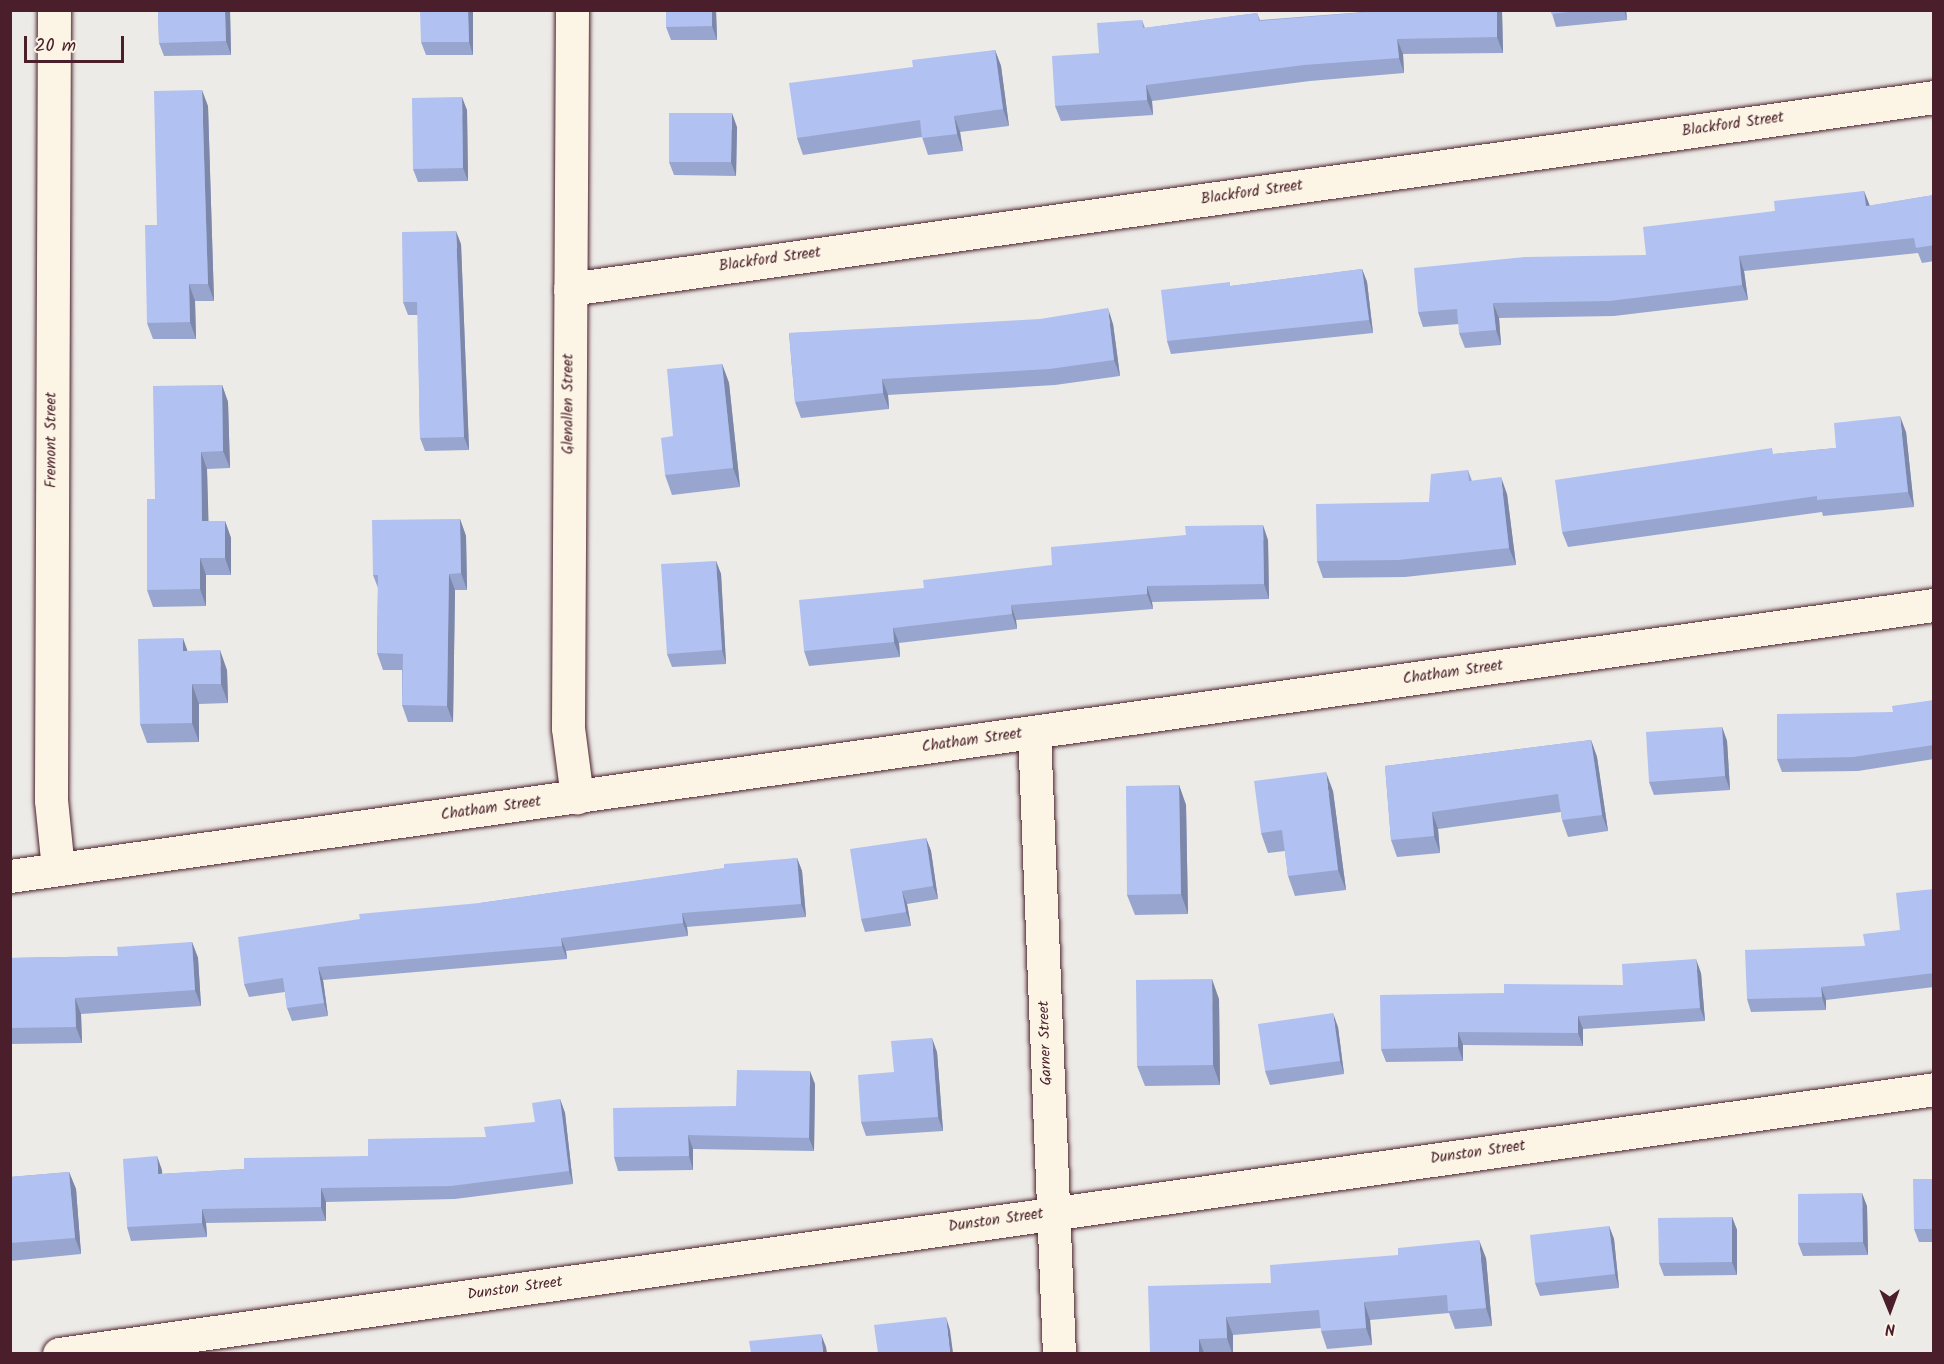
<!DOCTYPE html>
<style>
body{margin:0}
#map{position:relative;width:1944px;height:1364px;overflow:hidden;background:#edebe7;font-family:Kalam,sans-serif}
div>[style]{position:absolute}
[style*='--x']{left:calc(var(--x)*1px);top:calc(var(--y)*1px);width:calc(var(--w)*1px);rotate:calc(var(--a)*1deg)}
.roads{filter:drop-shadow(0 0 2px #4a1f2b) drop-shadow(0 0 2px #4a1f2b)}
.street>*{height:33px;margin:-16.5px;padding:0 16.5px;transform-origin:16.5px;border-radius:16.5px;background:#fcf5e5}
.wall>*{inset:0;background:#98a6cf}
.shaded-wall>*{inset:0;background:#7c87a9}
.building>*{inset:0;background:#b1c1f1}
span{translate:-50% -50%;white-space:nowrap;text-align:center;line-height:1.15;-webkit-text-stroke:4.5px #fcf5e5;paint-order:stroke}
.street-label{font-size:15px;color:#4a1f2b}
.frame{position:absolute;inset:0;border:12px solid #4a1f2b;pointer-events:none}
.north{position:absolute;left:1860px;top:1280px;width:60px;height:60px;-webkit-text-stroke:4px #fcf5e5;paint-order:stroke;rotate:179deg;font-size:16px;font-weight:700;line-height:24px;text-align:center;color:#4a1f2b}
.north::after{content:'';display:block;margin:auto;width:21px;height:27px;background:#4a1f2b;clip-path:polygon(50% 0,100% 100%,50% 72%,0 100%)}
.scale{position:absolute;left:24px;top:36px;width:100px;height:27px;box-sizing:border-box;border:3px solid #4a1f2b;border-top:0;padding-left:8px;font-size:18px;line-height:21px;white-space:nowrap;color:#4a1f2b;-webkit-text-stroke:4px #fcf5e5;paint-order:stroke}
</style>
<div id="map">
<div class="roads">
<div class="street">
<i style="--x:54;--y:10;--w:790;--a:90.22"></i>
<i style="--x:51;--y:800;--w:69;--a:84.2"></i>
<i style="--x:572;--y:10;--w:718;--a:90.32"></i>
<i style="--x:568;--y:728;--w:70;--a:82.6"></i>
<i style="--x:570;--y:289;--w:1377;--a:-8.01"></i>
<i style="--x:1034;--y:732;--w:623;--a:87.7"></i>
<i style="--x:10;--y:876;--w:1943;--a:-8.02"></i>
<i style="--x:59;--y:1354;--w:1894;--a:-8.04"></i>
</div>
</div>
<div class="wall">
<i style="clip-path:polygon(158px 10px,230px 10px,231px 55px,164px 56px,159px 43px)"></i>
<i style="clip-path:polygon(473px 10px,473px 55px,426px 55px,421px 42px)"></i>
<i style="clip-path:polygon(666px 10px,716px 10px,717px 40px,671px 40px,666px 27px)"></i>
<i style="clip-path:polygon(1390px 10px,1502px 10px,1503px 53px,1403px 54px,1404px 73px,1310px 81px,1152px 101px,1153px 115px,1061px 121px,1055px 106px,1099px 53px,1142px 20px,1145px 28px,1257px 13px,1260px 20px)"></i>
<i style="clip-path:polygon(1551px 10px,1626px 10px,1627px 20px,1556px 27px)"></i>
<i style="clip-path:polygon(995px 50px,1001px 66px,1009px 126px,960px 132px,963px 151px,928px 155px,922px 137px,803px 155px,797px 138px,913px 67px)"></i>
<i style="clip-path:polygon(208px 106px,214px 301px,195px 301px,196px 339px,153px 339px,147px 323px,157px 225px)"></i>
<i style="clip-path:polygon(467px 110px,468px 181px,418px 182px,413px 169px)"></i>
<i style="clip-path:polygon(737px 127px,736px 176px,674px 175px,669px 162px)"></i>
<i style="clip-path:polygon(1864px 191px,1869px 206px,1934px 195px,1934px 261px,1922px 263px,1918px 253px,1744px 271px,1748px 300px,1614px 316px,1499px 318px,1501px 345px,1465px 348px,1459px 333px,1459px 324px,1423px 327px,1418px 312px,1646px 255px,1775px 211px)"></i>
<i style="clip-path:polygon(461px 244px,469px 450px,425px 451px,420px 438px,418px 315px,408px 315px,403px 302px)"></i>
<i style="clip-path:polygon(1362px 269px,1367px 282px,1373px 333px,1171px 354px,1167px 341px,1231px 286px)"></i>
<i style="clip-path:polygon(1113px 324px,1120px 376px,1055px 385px,888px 395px,889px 409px,801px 418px,795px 402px,789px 333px)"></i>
<i style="clip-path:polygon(722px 364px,729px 383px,740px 487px,672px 495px,665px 475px,673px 436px)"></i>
<i style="clip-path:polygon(222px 385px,228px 402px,230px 468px,207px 469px,208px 521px,225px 521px,231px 538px,231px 575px,206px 575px,206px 606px,153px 607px,147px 590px,155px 499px)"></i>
<i style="clip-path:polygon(1906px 432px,1914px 507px,1823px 516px,1822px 512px,1568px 547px,1562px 532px,1774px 454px,1836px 448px)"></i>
<i style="clip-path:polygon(1468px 470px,1472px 481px,1507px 494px,1516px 565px,1405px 577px,1323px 578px,1317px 561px,1429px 502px)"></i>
<i style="clip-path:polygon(460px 519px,466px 536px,467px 590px,455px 590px,453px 722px,408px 722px,402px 705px,402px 670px,383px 670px,377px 653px,378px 588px,373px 575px)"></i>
<i style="clip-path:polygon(1268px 540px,1269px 599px,1152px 602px,1153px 609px,1016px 620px,1017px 629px,899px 643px,900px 657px,809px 666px,804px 651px,924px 588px)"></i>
<i style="clip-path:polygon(716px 561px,721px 574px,726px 664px,672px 667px,667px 654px)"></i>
<i style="clip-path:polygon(187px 651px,227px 670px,228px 703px,199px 704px,199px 742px,147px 743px,140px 724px)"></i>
<i style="clip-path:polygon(1934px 700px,1934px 759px,1858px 771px,1782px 772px,1777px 759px,1893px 712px)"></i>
<i style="clip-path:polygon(1722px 727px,1727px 741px,1730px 790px,1654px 795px,1649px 782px)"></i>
<i style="clip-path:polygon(1591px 740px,1597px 757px,1608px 831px,1568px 837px,1562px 820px,1561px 812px,1438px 829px,1440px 853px,1397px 857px,1391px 840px,1385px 766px)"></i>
<i style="clip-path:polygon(1179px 785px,1186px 805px,1188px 914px,1135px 915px,1127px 895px)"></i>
<i style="clip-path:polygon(1333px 791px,1346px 890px,1295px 896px,1288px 876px,1285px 851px,1268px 853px,1261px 833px)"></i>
<i style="clip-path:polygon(926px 838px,931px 851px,938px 899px,907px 904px,911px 926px,865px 932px,861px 919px)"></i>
<i style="clip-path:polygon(797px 858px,802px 871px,806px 917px,687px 927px,688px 936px,566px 951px,567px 959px,323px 980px,328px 1016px,292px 1021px,287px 1008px,285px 992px,249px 997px,244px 984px,480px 903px)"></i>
<i style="clip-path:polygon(1934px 889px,1934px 987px,1826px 1000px,1826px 1010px,1751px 1012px,1747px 999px,1900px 930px)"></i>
<i style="clip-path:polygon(192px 942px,198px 958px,201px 1006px,81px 1014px,82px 1043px,10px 1044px,10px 958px,118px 956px)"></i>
<i style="clip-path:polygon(1701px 973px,1705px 1021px,1583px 1029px,1583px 1046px,1463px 1045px,1463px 1061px,1386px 1062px,1381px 1049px,1504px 993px,1623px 985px)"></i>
<i style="clip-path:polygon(1219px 999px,1220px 1085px,1145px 1086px,1137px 1066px)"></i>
<i style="clip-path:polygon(1338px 1027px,1344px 1074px,1270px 1085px,1265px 1071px)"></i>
<i style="clip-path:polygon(937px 1052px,943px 1131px,866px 1136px,861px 1122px,894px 1072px)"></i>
<i style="clip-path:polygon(815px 1084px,814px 1151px,693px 1149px,693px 1170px,618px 1171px,614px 1157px,736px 1106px)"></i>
<i style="clip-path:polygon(560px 1099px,565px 1113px,573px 1184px,455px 1199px,326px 1202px,326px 1221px,206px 1223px,207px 1237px,131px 1241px,127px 1227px,162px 1170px,162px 1174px,244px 1169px,368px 1156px,486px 1137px,535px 1122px)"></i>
<i style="clip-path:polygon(69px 1172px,76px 1189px,81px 1254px,10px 1261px,10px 1177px)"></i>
<i style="clip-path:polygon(1934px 1179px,1934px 1242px,1919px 1242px,1914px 1229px)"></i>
<i style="clip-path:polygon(1867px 1206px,1868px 1255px,1803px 1256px,1798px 1243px)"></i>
<i style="clip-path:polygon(1732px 1217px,1737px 1230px,1737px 1275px,1664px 1276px,1659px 1263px)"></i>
<i style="clip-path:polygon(1609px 1226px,1614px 1239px,1619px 1288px,1540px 1296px,1535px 1283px)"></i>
<i style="clip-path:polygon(1486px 1258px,1492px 1326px,1455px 1329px,1449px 1313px,1370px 1320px,1372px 1345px,1327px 1349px,1321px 1331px,1321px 1328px,1233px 1335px,1233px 1353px,1150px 1353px,1271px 1283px)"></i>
</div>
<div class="shaded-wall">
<i style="clip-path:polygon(225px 10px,230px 10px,231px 55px,226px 41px)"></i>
<i style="clip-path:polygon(468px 10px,473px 10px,473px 55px,469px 42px)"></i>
<i style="clip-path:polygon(712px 10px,716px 10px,717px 40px,712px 26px)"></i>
<i style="clip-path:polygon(1497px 10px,1502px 10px,1503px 53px,1497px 37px)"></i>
<i style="clip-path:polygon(1624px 10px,1626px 10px,1627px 20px)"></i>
<i style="clip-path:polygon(1397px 39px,1403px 54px,1404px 73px,1399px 58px)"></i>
<i style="clip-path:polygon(995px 50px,1001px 66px,1009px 126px,1003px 109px)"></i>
<i style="clip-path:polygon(1146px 85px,1152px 101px,1153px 115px,1147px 100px)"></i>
<i style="clip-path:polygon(202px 90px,208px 106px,214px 301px,208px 284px)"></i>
<i style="clip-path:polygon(462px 97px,467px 110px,468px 181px,463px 168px)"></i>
<i style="clip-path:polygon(732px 113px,737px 127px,736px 176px,731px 162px)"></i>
<i style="clip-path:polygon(954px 116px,960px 132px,963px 151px,957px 134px)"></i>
<i style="clip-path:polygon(1864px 191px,1870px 206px,1866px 206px)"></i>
<i style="clip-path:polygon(456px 231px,461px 244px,469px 450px,464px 437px)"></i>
<i style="clip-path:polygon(1739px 256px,1744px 271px,1748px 300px,1742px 285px)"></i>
<i style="clip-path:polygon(1362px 269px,1367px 282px,1373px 333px,1369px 320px)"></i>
<i style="clip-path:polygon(189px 284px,195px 301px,196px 339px,190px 322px)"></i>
<i style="clip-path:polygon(1493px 303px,1499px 318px,1501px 345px,1496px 330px)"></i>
<i style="clip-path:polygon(1108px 308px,1113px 324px,1120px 376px,1114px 360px)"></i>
<i style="clip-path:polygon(722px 364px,729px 383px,740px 487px,733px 468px)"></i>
<i style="clip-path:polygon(882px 379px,888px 395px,889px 409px,883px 393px)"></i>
<i style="clip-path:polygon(222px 385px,228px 402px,230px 468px,223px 451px)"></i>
<i style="clip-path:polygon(1900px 416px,1906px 432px,1914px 507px,1908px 492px)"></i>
<i style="clip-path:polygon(201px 452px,207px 469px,209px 538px,202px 521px)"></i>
<i style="clip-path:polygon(1501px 477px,1507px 494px,1516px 565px,1509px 548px)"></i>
<i style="clip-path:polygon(460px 519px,466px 536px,467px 590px,461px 573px)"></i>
<i style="clip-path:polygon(225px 521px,231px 538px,231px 575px,225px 558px)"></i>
<i style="clip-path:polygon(1263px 525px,1268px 540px,1269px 599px,1264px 584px)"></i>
<i style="clip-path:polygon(200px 558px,206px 575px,206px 606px,200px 589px)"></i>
<i style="clip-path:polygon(716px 561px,721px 574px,726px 664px,722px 650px)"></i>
<i style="clip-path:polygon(449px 574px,455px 590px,453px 722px,447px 706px)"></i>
<i style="clip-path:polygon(1147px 586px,1152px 602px,1153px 609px,1147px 594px)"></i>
<i style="clip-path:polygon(1011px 605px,1016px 620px,1017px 629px,1012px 614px)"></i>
<i style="clip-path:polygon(893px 628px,899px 643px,900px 657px,894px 642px)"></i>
<i style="clip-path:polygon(183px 638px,190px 658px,183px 651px)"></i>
<i style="clip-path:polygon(220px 650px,227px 670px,228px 703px,221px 684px)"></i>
<i style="clip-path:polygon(192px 684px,199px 704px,199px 742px,192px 723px)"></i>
<i style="clip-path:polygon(1722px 727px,1727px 741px,1730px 790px,1725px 776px)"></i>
<i style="clip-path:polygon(1591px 740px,1597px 757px,1608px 831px,1602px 815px)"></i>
<i style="clip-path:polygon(1326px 772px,1333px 791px,1346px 890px,1338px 870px)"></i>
<i style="clip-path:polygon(1179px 785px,1186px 805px,1188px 914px,1181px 894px)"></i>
<i style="clip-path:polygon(1432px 812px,1438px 829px,1440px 853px,1434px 836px)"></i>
<i style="clip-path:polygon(926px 838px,931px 851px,938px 899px,933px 886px)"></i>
<i style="clip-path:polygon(797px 858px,802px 871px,806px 917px,801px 904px)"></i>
<i style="clip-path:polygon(902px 891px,907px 904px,911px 926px,906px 912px)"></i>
<i style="clip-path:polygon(682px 913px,687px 927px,688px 936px,683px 923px)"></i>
<i style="clip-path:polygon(561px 938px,566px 951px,567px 959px,562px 946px)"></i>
<i style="clip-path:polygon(192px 942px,198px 958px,201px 1006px,195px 990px)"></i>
<i style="clip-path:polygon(1696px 959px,1701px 973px,1705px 1021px,1700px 1008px)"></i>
<i style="clip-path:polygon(318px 967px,323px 980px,328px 1016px,324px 1003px)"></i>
<i style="clip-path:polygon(1212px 979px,1219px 999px,1220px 1085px,1213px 1065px)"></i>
<i style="clip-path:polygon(1821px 987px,1826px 1000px,1826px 1010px,1822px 997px)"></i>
<i style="clip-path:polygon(75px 998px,81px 1014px,82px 1043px,76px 1027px)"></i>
<i style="clip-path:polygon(1333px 1013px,1338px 1027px,1344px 1074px,1340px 1061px)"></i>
<i style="clip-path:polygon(1578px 1016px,1583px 1029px,1583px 1046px,1578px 1033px)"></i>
<i style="clip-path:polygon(1458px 1032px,1463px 1045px,1463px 1061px,1458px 1047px)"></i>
<i style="clip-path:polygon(932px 1038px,937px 1052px,943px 1131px,938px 1117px)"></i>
<i style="clip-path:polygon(810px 1071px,815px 1084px,814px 1151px,809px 1138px)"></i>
<i style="clip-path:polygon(560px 1099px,565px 1113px,573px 1184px,569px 1171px)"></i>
<i style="clip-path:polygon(688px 1135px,693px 1149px,693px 1170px,689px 1156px)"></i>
<i style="clip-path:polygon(157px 1156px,162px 1170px,163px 1188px,158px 1174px)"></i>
<i style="clip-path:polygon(69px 1172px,76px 1189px,81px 1254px,75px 1238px)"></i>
<i style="clip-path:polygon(321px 1188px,326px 1202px,326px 1221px,321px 1207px)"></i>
<i style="clip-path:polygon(1862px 1193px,1867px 1206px,1868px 1255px,1863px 1242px)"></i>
<i style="clip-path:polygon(202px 1209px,206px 1223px,207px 1237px,202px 1223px)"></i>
<i style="clip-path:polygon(1732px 1217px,1737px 1230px,1737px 1275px,1732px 1262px)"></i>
<i style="clip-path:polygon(1609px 1226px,1614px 1239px,1619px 1288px,1615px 1274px)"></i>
<i style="clip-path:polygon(1479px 1240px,1486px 1258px,1492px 1326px,1486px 1308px)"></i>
<i style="clip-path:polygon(1364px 1302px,1370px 1320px,1372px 1345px,1366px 1328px)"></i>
<i style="clip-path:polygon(946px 1317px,950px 1330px,953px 1353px,950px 1353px)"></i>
<i style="clip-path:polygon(1226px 1317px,1233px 1335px,1233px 1353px,1232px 1353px,1227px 1338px)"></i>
<i style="clip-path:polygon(821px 1334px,826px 1347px,827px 1353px,823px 1353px)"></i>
<i style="clip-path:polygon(1199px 1339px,1204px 1353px,1199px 1353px)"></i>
</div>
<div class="building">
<i style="clip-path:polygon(158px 10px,225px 10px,226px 41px,159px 43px)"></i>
<i style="clip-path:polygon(420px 10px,468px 10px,469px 42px,421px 42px)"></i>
<i style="clip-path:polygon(666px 10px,712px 10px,712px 26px,666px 27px)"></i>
<i style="clip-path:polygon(1390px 10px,1497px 10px,1497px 37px,1397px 39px,1399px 58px,1304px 65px,1146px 85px,1147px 100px,1055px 106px,1052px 56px,1099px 53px,1097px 23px,1142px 20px,1143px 28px,1257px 13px,1259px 21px)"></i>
<i style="clip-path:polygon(1551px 10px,1584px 10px,1551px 14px)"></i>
<i style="clip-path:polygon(995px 50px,1003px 109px,954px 116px,957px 134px,922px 138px,920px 120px,797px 138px,789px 83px,913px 67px,912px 60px)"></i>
<i style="clip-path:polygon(202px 90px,208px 284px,189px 284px,190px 322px,147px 323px,145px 225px,157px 225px,154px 91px)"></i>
<i style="clip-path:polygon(462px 97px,463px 168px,413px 169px,412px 98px)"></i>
<i style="clip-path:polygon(669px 113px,732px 113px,731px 162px,669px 162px)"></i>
<i style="clip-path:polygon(1864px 191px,1866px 206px,1934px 195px,1934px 245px,1916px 248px,1914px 238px,1739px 256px,1742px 285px,1609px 301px,1493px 303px,1496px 330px,1459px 333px,1457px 309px,1418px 312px,1414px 268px,1525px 257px,1646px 255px,1643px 227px,1775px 211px,1774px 201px)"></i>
<i style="clip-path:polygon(456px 231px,464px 437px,420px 438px,417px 302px,403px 302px,402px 232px)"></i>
<i style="clip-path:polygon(1362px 269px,1369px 320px,1167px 341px,1161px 290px,1230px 282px,1230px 286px)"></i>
<i style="clip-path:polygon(1108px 308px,1114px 360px,1049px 369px,882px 379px,883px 393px,795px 402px,789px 333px,1040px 319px)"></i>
<i style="clip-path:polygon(722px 364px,733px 468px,665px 475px,661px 438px,673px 436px,667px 369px)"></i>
<i style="clip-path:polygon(222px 385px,223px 451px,201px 452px,202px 521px,225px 521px,225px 558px,200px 558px,200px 589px,147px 590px,147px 499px,155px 499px,153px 386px)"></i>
<i style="clip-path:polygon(1900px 416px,1908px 492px,1817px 500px,1817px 496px,1562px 532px,1555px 480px,1772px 448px,1773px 454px,1836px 448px,1834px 423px)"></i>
<i style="clip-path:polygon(1468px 470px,1469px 481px,1501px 477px,1509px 548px,1398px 560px,1317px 561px,1316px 504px,1429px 502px,1431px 474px)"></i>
<i style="clip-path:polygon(460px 519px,461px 573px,449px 574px,447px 706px,402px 705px,403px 654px,377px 653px,378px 575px,373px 575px,372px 520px)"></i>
<i style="clip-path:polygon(1263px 525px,1264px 584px,1147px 586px,1147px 594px,1011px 605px,1012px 614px,893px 628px,894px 642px,804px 651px,799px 600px,924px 588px,923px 580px,1052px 565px,1051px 547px,1186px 535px,1185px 526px)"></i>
<i style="clip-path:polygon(716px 561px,722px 650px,667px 654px,661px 564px)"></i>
<i style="clip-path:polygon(183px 638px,183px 651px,220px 650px,221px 684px,192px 684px,192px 723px,140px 724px,138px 639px)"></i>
<i style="clip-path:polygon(1934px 700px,1934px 745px,1853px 757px,1777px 759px,1777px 714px,1893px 712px,1892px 706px)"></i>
<i style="clip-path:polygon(1722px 727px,1725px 776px,1649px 782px,1646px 732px)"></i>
<i style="clip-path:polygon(1591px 740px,1602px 815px,1562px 820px,1558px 794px,1432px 812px,1434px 836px,1391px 840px,1385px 766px)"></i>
<i style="clip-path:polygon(1326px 772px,1338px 870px,1288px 876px,1282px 830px,1261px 833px,1254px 781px)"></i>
<i style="clip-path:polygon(1179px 785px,1181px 894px,1127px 895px,1126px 786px)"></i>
<i style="clip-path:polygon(926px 838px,933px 886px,902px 891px,906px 912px,861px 919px,850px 849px)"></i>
<i style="clip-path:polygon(797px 858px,801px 904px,682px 913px,683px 923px,561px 938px,562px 946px,318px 967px,324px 1003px,287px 1008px,283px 978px,244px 984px,238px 937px,360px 919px,359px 914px,480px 903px,724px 868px,724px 864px)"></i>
<i style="clip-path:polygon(1934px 889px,1934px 973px,1821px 987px,1822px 997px,1747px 999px,1745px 950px,1865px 946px,1863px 934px,1900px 930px,1896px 893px)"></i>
<i style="clip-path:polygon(192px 942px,195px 990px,75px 998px,76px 1027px,10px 1028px,10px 958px,118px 956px,117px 947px)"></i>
<i style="clip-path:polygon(1696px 959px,1700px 1008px,1578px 1016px,1578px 1033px,1458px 1032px,1458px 1047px,1381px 1049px,1380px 995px,1504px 993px,1504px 984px,1623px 985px,1622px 964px)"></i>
<i style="clip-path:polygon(1212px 979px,1213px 1065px,1137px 1066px,1136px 980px)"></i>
<i style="clip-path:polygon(1333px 1013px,1340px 1061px,1265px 1071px,1258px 1024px)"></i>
<i style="clip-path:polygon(932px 1038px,938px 1117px,861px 1122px,858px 1075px,894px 1072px,891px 1041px)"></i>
<i style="clip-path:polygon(737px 1070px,810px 1071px,809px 1138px,688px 1135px,689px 1156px,614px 1157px,613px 1108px,736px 1106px)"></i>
<i style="clip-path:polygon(560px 1099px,569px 1171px,451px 1186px,321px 1188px,321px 1207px,202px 1209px,202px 1223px,127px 1227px,123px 1159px,157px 1156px,158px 1174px,244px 1169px,244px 1158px,368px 1156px,368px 1139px,486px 1137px,484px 1127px,535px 1122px,532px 1103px)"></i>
<i style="clip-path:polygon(69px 1172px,75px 1238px,10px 1243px,10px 1177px)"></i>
<i style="clip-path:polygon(1913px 1179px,1934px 1179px,1934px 1229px,1914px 1229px)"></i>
<i style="clip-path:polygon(1862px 1193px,1863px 1242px,1798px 1243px,1798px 1194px)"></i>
<i style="clip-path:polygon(1732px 1217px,1732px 1262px,1659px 1263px,1658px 1218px)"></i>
<i style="clip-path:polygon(1609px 1226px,1615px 1274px,1535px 1283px,1530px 1235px)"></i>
<i style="clip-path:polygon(1479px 1240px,1486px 1308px,1448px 1311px,1447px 1295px,1364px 1302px,1366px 1328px,1321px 1331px,1319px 1310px,1226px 1317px,1227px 1338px,1199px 1339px,1199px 1353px,1150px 1353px,1148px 1286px,1271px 1283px,1270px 1265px,1398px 1255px,1398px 1248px)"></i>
<i style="clip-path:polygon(946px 1317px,950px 1353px,878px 1353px,874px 1325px)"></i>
<i style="clip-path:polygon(821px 1334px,823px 1353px,751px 1353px,749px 1341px)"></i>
</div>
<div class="street-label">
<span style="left:1733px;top:125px;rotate:-8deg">Blackford Street</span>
<span style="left:1252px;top:193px;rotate:-8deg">Blackford Street</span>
<span style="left:770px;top:260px;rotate:-8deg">Blackford Street</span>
<span style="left:569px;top:404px;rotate:-90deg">Glenallen Street</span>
<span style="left:52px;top:440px;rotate:-90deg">Fremont Street</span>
<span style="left:1453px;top:673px;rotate:-8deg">Chatham Street</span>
<span style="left:972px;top:741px;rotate:-8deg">Chatham Street</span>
<span style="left:491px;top:809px;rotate:-8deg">Chatham Street</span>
<span style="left:1046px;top:1043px;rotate:-92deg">Garner Street</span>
<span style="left:1478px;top:1153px;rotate:-8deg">Dunston Street</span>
<span style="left:996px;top:1221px;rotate:-8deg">Dunston Street</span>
<span style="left:515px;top:1289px;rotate:-8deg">Dunston Street</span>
</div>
<div class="frame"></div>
<div class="north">N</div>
<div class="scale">20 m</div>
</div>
